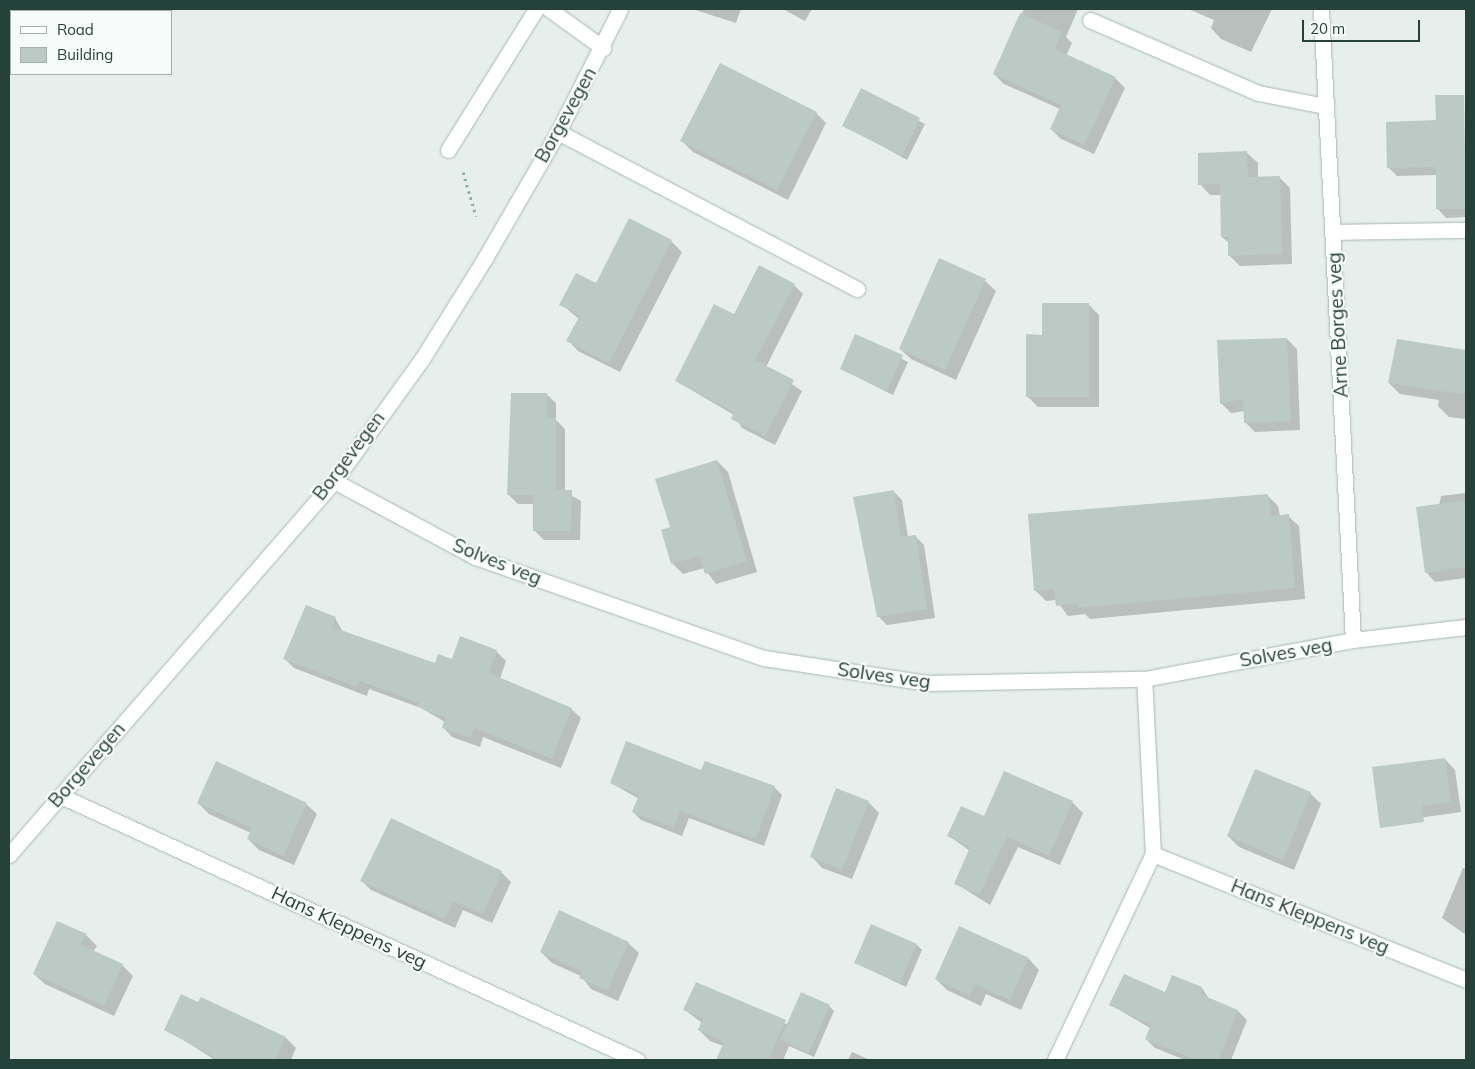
<!DOCTYPE html>
<style>
body{margin:0}
#map{position:relative;width:1475px;height:1069px;overflow:hidden;background:#e6efeb;font-family:Mulish,sans-serif}
div>[style]{position:absolute}
[style*='--x']{left:calc(var(--x)*1px);top:calc(var(--y)*1px);width:calc(var(--w)*1px);rotate:calc(var(--a)*1deg)}
.shadow>*{inset:0;background:#0003}
.building>*{inset:0;background:#bbcac4}
.path>*{height:3px;margin-top:-1.5px;transform-origin:0;background:repeating-linear-gradient(90deg,#86b3a5 0 2.5px,transparent 0 6.5px)}
.roads{filter:drop-shadow(0 0 1px #a8b8b2) drop-shadow(0 0 1px #a8b8b2)}
.lane>*{height:15px;margin:-7.5px;padding:0 7.5px;transform-origin:7.5px;border-radius:7.5px;background:#fff}
.street>*{height:15px;margin:-7.5px;padding:0 7.5px;transform-origin:7.5px;border-radius:7.5px;background:#fff}
.secondary>*{height:15px;margin:-7.5px;padding:0 7.5px;transform-origin:7.5px;border-radius:7.5px;background:#fff}
span{translate:-50% -50%;white-space:nowrap;text-align:center;line-height:1.15;-webkit-text-stroke:4.5px #f7fbf9;paint-order:stroke}
.street-label{font-size:19px;color:#24423a}
.frame{position:absolute;inset:0;border:10px solid #24423a;pointer-events:none}
.legend{position:absolute;left:10px;top:10px;width:162px;height:65px;box-sizing:border-box;background:#f7fbf9;border:1px solid #a3b1ad;margin:0;padding:6px 9px;list-style:none;font-size:15px;color:#24423a}
.legend li{display:flex;align-items:center;gap:10px;height:25px}
.legend b{width:25px;border:1px solid #a3b1ad}
.scale{position:absolute;left:1302px;top:20px;width:118px;height:22px;box-sizing:border-box;border:2px solid #24423a;border-top:0;padding-left:6px;font-size:15px;line-height:18px;white-space:nowrap;color:#24423a;-webkit-text-stroke:4px #f7fbf9;paint-order:stroke}
</style>
<div id="map">
<div class="shadow">
<i style="clip-path:polygon(692px 9px,741px 9px,736px 23px)"></i>
<i style="clip-path:polygon(783px 9px,812px 9px,805px 21px)"></i>
<i style="clip-path:polygon(1024px 9px,1078px 9px,1066px 37px,1072px 43px,1066px 56px,1115px 78px,1125px 88px,1094px 154px,1061px 139px,1051px 129px,1060px 109px,1004px 84px,994px 74px)"></i>
<i style="clip-path:polygon(1188px 9px,1272px 9px,1251px 52px,1221px 39px,1211px 28px,1214px 20px)"></i>
<i style="clip-path:polygon(861px 90px,925px 124px,907px 160px,844px 125px)"></i>
<i style="clip-path:polygon(1463px 96px,1466px 217px,1446px 218px,1438px 209px,1437px 175px,1397px 176px,1389px 168px)"></i>
<i style="clip-path:polygon(816px 113px,826px 123px,788px 200px,693px 152px,682px 141px)"></i>
<i style="clip-path:polygon(1247px 153px,1258px 163px,1258px 178px,1279px 177px,1290px 188px,1292px 264px,1240px 266px,1229px 255px,1229px 243px,1222px 237px,1221px 195px,1210px 195px,1200px 184px)"></i>
<i style="clip-path:polygon(671px 241px,682px 252px,620px 372px,578px 351px,568px 340px,579px 319px,561px 304px)"></i>
<i style="clip-path:polygon(985px 281px,996px 291px,956px 380px,911px 359px,900px 349px)"></i>
<i style="clip-path:polygon(794px 285px,803px 294px,766px 367px,802px 391px,775px 445px,742px 428px,734px 415px,676px 381px,734px 316px)"></i>
<i style="clip-path:polygon(1088px 304px,1099px 315px,1099px 407px,1038px 407px,1027px 396px,1043px 336px)"></i>
<i style="clip-path:polygon(856px 336px,908px 362px,893px 395px,841px 369px)"></i>
<i style="clip-path:polygon(1287px 339px,1297px 349px,1300px 430px,1255px 432px,1245px 422px,1245px 411px,1231px 413px,1221px 403px)"></i>
<i style="clip-path:polygon(1398px 340px,1466px 351px,1466px 419px,1449px 417px,1438px 406px,1439px 400px,1400px 394px,1389px 383px)"></i>
<i style="clip-path:polygon(546px 394px,556px 403px,556px 420px,565px 429px,565px 492px,581px 501px,580px 540px,544px 540px,534px 530px,534px 504px,518px 504px,508px 494px)"></i>
<i style="clip-path:polygon(717px 461px,728px 472px,757px 572px,716px 584px,704px 568px,683px 574px,673px 564px,662px 531px,672px 528px)"></i>
<i style="clip-path:polygon(894px 492px,902px 500px,908px 537px,915px 536px,924px 545px,935px 618px,887px 625px,878px 616px)"></i>
<i style="clip-path:polygon(1466px 493px,1466px 578px,1435px 582px,1426px 572px,1441px 496px)"></i>
<i style="clip-path:polygon(1267px 495px,1278px 506px,1280px 516px,1288px 516px,1299px 526px,1305px 599px,1090px 619px,1085px 614px,1068px 616px,1056px 600px,1046px 601px,1035px 590px)"></i>
<i style="clip-path:polygon(335px 618px,343px 632px,435px 665px,453px 660px,461px 638px,497px 652px,506px 661px,500px 679px,571px 709px,581px 718px,561px 768px,483px 737px,480px 747px,452px 737px,443px 727px,445px 722px,421px 708px,369px 689px,367px 696px,294px 668px,285px 659px)"></i>
<i style="clip-path:polygon(1445px 759px,1455px 770px,1461px 812px,1390px 822px)"></i>
<i style="clip-path:polygon(1256px 771px,1311px 794px,1321px 804px,1294px 870px,1239px 847px,1228px 836px)"></i>
<i style="clip-path:polygon(702px 772px,774px 787px,782px 795px,764px 846px,689px 818px,682px 836px,641px 820px,633px 812px,639px 799px,611px 783px)"></i>
<i style="clip-path:polygon(868px 802px,879px 813px,852px 879px,822px 868px,812px 857px)"></i>
<i style="clip-path:polygon(1072px 802px,1083px 813px,1060px 865px,1018px 847px,990px 905px,955px 883px,970px 851px,949px 836px,985px 818px)"></i>
<i style="clip-path:polygon(198px 803px,306px 804px,317px 814px,294px 865px,259px 850px,248px 839px,251px 833px,209px 814px)"></i>
<i style="clip-path:polygon(1463px 868px,1466px 869px,1466px 935px,1442px 918px)"></i>
<i style="clip-path:polygon(501px 872px,511px 882px,492px 923px,463px 910px,455px 928px,371px 890px,362px 881px)"></i>
<i style="clip-path:polygon(86px 935px,97px 946px,93px 952px,122px 965px,133px 976px,114px 1016px,45px 984px,34px 974px)"></i>
<i style="clip-path:polygon(628px 943px,639px 953px,618px 1001px,591px 989px,581px 976px,552px 963px,541px 952px)"></i>
<i style="clip-path:polygon(917px 945px,922px 950px,906px 987px,856px 963px)"></i>
<i style="clip-path:polygon(1029px 959px,1039px 970px,1021px 1010px,986px 994px,981px 1006px,947px 990px,936px 979px)"></i>
<i style="clip-path:polygon(1172px 977px,1202px 988px,1210px 1000px,1238px 1011px,1247px 1020px,1231px 1060px,1185px 1060px,1155px 1048px,1146px 1039px,1150px 1028px,1111px 1005px,1165px 994px)"></i>
<i style="clip-path:polygon(829px 1006px,834px 1011px,814px 1057px,789px 1046px,783px 1060px,724px 1060px,719px 1055px,723px 1046px,710px 1041px,699px 1030px,702px 1023px,685px 1010px,788px 1024px)"></i>
<i style="clip-path:polygon(166px 1029px,286px 1038px,296px 1048px,291px 1060px,215px 1060px)"></i>
<i style="clip-path:polygon(852px 1052px,870px 1060px,848px 1060px)"></i>
</div>
<div class="building">
<i style="clip-path:polygon(1020px 13px,1062px 32px,1055px 49px,1116px 77px,1084px 145px,1050px 129px,1061px 105px,993px 74px)"></i>
<i style="clip-path:polygon(720px 63px,817px 112px,777px 190px,680px 141px)"></i>
<i style="clip-path:polygon(861px 88px,920px 118px,902px 156px,842px 126px)"></i>
<i style="clip-path:polygon(1435px 95px,1464px 95px,1466px 209px,1436px 209px,1436px 167px,1387px 168px,1386px 122px,1436px 120px)"></i>
<i style="clip-path:polygon(1247px 151px,1248px 177px,1280px 176px,1282px 254px,1228px 256px,1228px 237px,1221px 237px,1220px 184px,1198px 185px,1198px 153px)"></i>
<i style="clip-path:polygon(629px 218px,672px 240px,609px 363px,566px 341px,580px 315px,559px 305px,576px 273px,596px 283px)"></i>
<i style="clip-path:polygon(939px 258px,986px 279px,945px 370px,899px 349px)"></i>
<i style="clip-path:polygon(759px 265px,795px 284px,755px 360px,794px 380px,765px 436px,731px 419px,734px 412px,675px 381px,714px 304px,734px 314px)"></i>
<i style="clip-path:polygon(1042px 303px,1089px 303px,1089px 397px,1026px 397px,1026px 334px,1042px 335px)"></i>
<i style="clip-path:polygon(855px 334px,903px 355px,887px 391px,840px 369px)"></i>
<i style="clip-path:polygon(1287px 338px,1291px 421px,1244px 423px,1243px 399px,1220px 404px,1217px 340px)"></i>
<i style="clip-path:polygon(1397px 339px,1466px 350px,1466px 395px,1388px 383px)"></i>
<i style="clip-path:polygon(511px 393px,547px 393px,547px 418px,556px 418px,556px 490px,572px 490px,571px 531px,533px 531px,533px 495px,507px 495px)"></i>
<i style="clip-path:polygon(717px 460px,747px 561px,705px 574px,699px 556px,671px 564px,661px 530px,670px 527px,655px 479px)"></i>
<i style="clip-path:polygon(894px 490px,901px 537px,916px 535px,927px 609px,877px 617px,853px 497px)"></i>
<i style="clip-path:polygon(1268px 494px,1271px 516px,1289px 514px,1295px 588px,1078px 608px,1078px 603px,1056px 606px,1054px 589px,1034px 591px,1028px 514px)"></i>
<i style="clip-path:polygon(1466px 500px,1466px 567px,1425px 573px,1416px 507px)"></i>
<i style="clip-path:polygon(306px 605px,336px 617px,332px 627px,435px 663px,438px 654px,452px 659px,460px 636px,497px 650px,489px 673px,572px 708px,552px 759px,474px 728px,470px 738px,442px 728px,445px 718px,418px 707px,419px 703px,360px 681px,357px 687px,283px 659px)"></i>
<i style="clip-path:polygon(626px 741px,701px 770px,705px 761px,775px 786px,756px 839px,680px 811px,674px 828px,632px 812px,639px 795px,610px 783px)"></i>
<i style="clip-path:polygon(1445px 758px,1451px 802px,1422px 806px,1424px 822px,1380px 828px,1372px 767px)"></i>
<i style="clip-path:polygon(216px 761px,307px 803px,283px 856px,247px 839px,252px 828px,197px 803px)"></i>
<i style="clip-path:polygon(1255px 769px,1311px 792px,1283px 860px,1227px 836px)"></i>
<i style="clip-path:polygon(1004px 771px,1073px 801px,1049px 856px,1007px 837px,979px 895px,954px 884px,970px 847px,947px 836px,961px 806px,984px 816px)"></i>
<i style="clip-path:polygon(836px 788px,869px 801px,842px 870px,810px 857px)"></i>
<i style="clip-path:polygon(391px 818px,502px 871px,483px 914px,453px 901px,445px 919px,360px 881px)"></i>
<i style="clip-path:polygon(559px 910px,629px 942px,607px 991px,579px 978px,582px 972px,540px 952px)"></i>
<i style="clip-path:polygon(57px 921px,87px 934px,81px 945px,123px 964px,104px 1006px,33px 974px)"></i>
<i style="clip-path:polygon(871px 924px,917px 944px,900px 983px,854px 963px)"></i>
<i style="clip-path:polygon(959px 926px,1029px 958px,1010px 1000px,975px 984px,970px 996px,935px 979px)"></i>
<i style="clip-path:polygon(1124px 974px,1165px 992px,1172px 975px,1202px 987px,1200px 994px,1238px 1010px,1218px 1060px,1196px 1060px,1145px 1039px,1151px 1025px,1109px 1005px)"></i>
<i style="clip-path:polygon(696px 982px,786px 1020px,768px 1060px,716px 1060px,724px 1042px,698px 1030px,703px 1018px,683px 1010px)"></i>
<i style="clip-path:polygon(801px 992px,830px 1005px,809px 1053px,780px 1040px)"></i>
<i style="clip-path:polygon(181px 994px,198px 1002px,201px 997px,286px 1037px,275px 1060px,220px 1060px,164px 1030px)"></i>
</div>
<div class="path">
<i style="--x:463;--y:172;--w:46;--a:73.5"></i>
</div>
<div class="roads">
<div class="lane">
<i style="--x:549;--y:9;--w:67;--a:35.8"></i>
<i style="--x:1090;--y:20;--w:183;--a:23.5"></i>
<i style="--x:1258;--y:93;--w:68;--a:11"></i>
<i style="--x:558;--y:132;--w:338;--a:27.7"></i>
<i style="--x:448;--y:150;--w:166;--a:-58"></i>
</div>
<div class="street">
<i style="--x:1321;--y:9;--w:632;--a:87.1"></i>
<i style="--x:1334;--y:232;--w:132;--a:-0.9"></i>
<i style="--x:334;--y:481;--w:160;--a:28.3"></i>
<i style="--x:475;--y:557;--w:306;--a:19.3"></i>
<i style="--x:764;--y:658;--w:166;--a:8.7"></i>
<i style="--x:928;--y:683;--w:216;--a:-1.1"></i>
<i style="--x:1144;--y:679;--w:213;--a:-10.6"></i>
<i style="--x:1353;--y:640;--w:114;--a:-6.6"></i>
<i style="--x:61;--y:796;--w:634;--a:24.62"></i>
<i style="--x:1153;--y:854;--w:337;--a:21.9"></i>
<i style="--x:1055;--y:1060;--w:228;--a:-64.6"></i>
<i style="--x:1153;--y:854;--w:175;--a:-92.9"></i>
</div>
<div class="secondary">
<i style="--x:9;--y:855;--w:495;--a:-49"></i>
<i style="--x:334;--y:481;--w:150;--a:-54.2"></i>
<i style="--x:422;--y:359;--w:119;--a:-58"></i>
<i style="--x:485;--y:258;--w:146;--a:-59.9"></i>
<i style="--x:558;--y:132;--w:138;--a:-63.2"></i>
</div>
</div>
<div class="street-label">
<span style="left:566px;top:115px;rotate:-61deg">Borgevegen</span>
<span style="left:1338px;top:325px;rotate:-93deg">Arne Borges veg</span>
<span style="left:349px;top:456px;rotate:-53deg">Borgevegen</span>
<span style="left:497px;top:562px;rotate:22deg">Solves veg</span>
<span style="left:1286px;top:653px;rotate:-10deg">Solves veg</span>
<span style="left:884px;top:676px;rotate:8deg">Solves veg</span>
<span style="left:87px;top:765px;rotate:-49deg">Borgevegen</span>
<span style="left:1310px;top:917px;rotate:22deg">Hans Kleppens veg</span>
<span style="left:349px;top:928px;rotate:25deg">Hans Kleppens veg</span>
</div>
<div class="frame"></div>
<ul class="legend">
<li><b style="height:6px;background:#fff"></b>Road</li>
<li><b style="height:14px;background:#bbcac4"></b>Building</li>
</ul>
<div class="scale">20 m</div>
</div>
